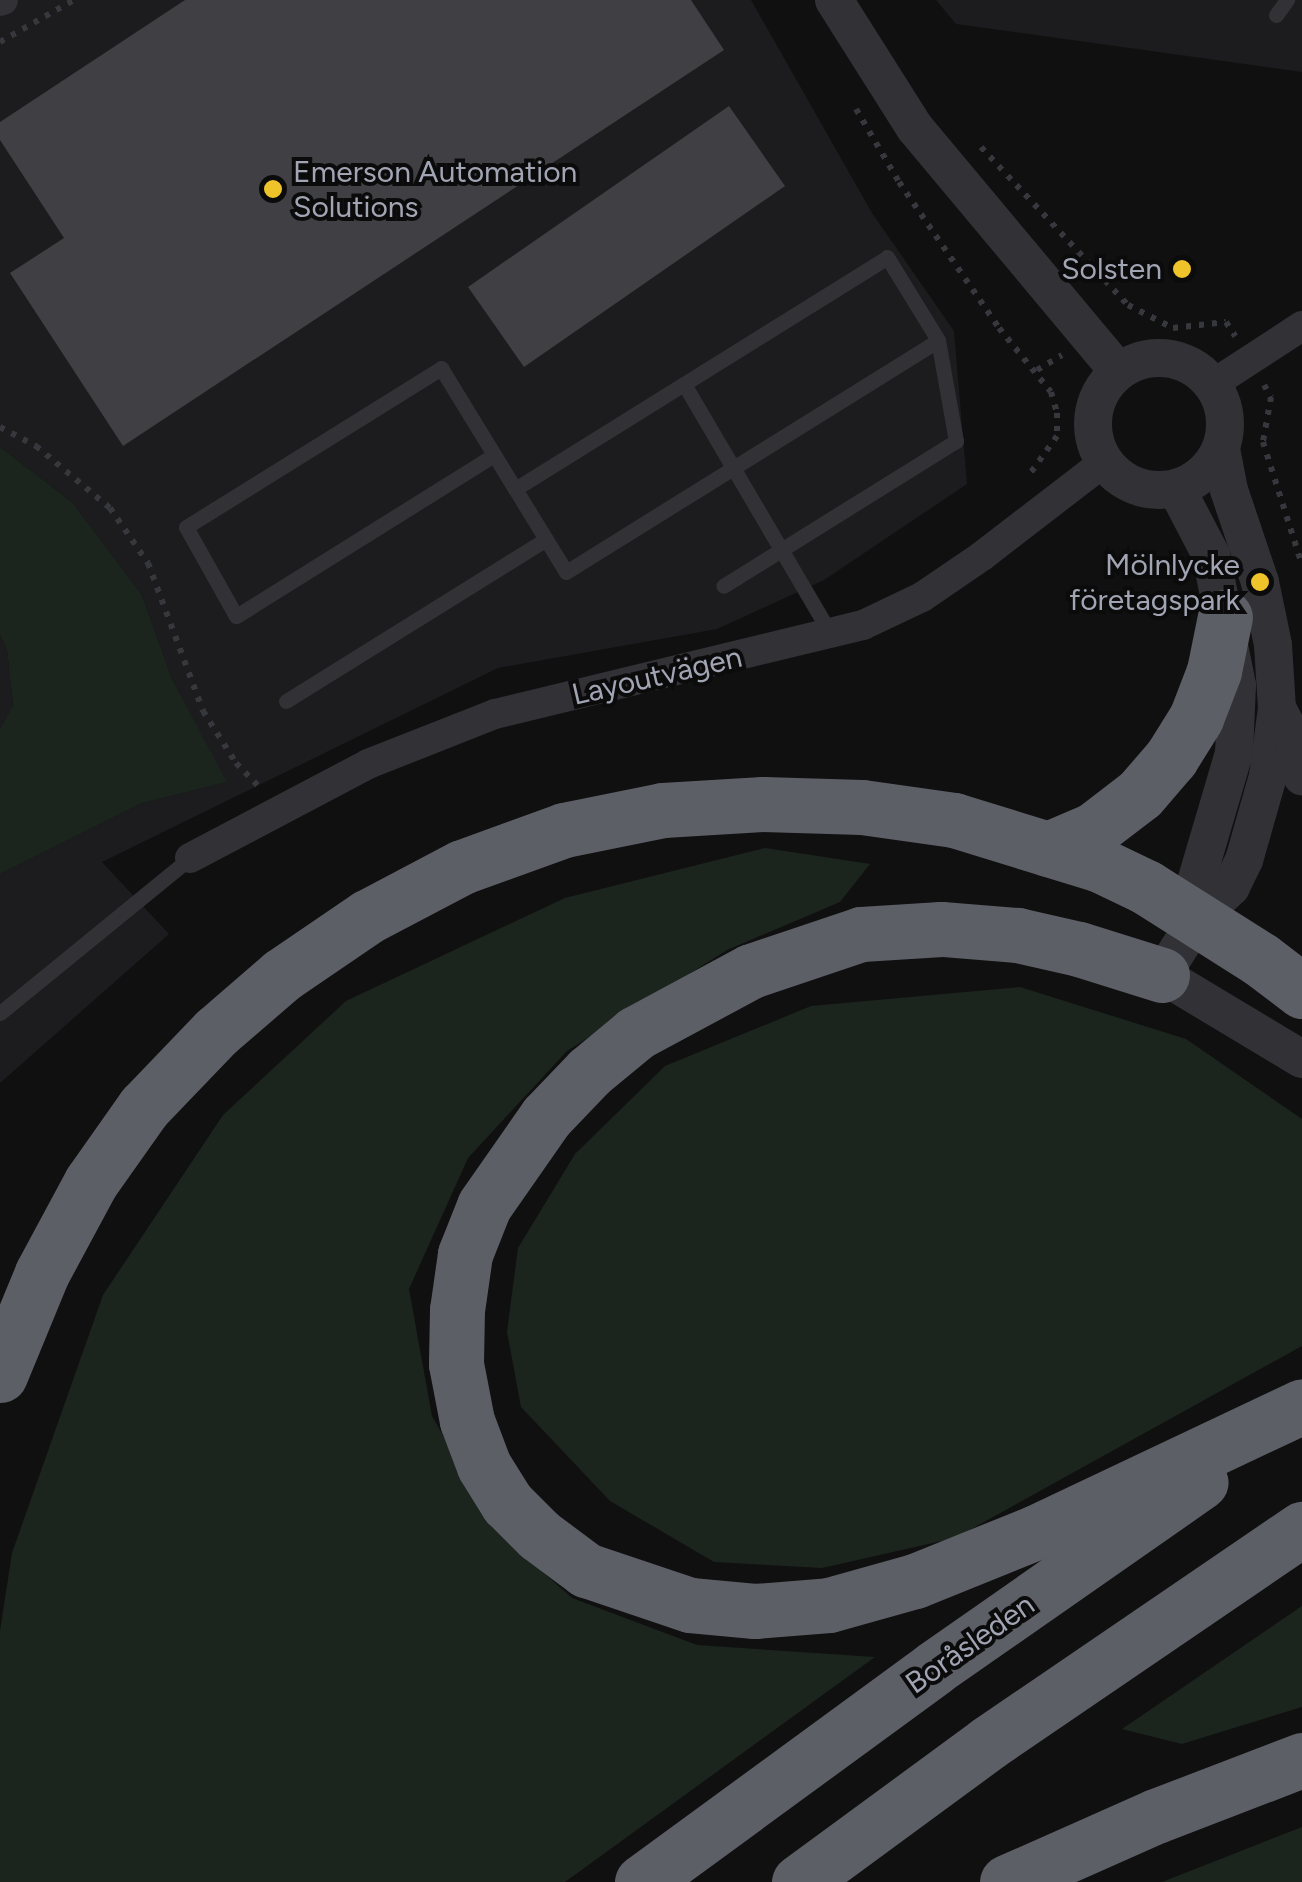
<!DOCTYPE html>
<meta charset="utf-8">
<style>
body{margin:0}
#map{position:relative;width:1302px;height:1882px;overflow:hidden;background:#101011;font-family:Figtree,sans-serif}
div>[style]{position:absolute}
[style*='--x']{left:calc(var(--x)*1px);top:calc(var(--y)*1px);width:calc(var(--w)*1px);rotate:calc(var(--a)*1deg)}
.built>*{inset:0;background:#1c1c1e}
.green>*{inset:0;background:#1c241e}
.building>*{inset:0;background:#3f3f44}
.path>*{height:6px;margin-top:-3px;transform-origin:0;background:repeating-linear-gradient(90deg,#37383d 0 5px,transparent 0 13px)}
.service>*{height:15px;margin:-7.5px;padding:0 7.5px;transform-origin:7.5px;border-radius:7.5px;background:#313136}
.minor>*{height:30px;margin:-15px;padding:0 15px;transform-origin:15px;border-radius:15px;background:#313136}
.tertiary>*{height:38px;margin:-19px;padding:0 19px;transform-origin:19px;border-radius:19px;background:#313136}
.tertiary>.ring{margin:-19px;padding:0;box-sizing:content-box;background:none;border:38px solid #313136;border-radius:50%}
.motorway>*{height:55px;margin:-27.5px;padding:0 27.5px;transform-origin:27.5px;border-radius:27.5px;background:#5d5f67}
.dots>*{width:28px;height:28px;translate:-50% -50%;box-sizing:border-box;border:5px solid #0b0b0c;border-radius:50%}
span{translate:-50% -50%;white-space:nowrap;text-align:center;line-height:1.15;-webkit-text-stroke:8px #0b0b0c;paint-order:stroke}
.poi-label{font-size:30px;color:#a1a4b2}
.left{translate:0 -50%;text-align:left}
.right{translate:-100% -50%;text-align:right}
.street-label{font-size:30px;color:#a1a4b2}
</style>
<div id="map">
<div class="built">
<i style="clip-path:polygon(0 0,751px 0,872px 213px,954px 331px,967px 484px,824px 580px,717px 629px,498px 668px,102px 862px,169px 934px,0 1083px,0 874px,142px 803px,226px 782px,172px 679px,142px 595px,72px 502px,0 447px)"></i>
<i style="clip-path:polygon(936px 0,1302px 0,1302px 72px,956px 24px)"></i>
<i style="clip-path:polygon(0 635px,7px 650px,13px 706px,0 729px)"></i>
</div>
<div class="green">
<i style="clip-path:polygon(0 447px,72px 502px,142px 595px,172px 679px,227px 782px,142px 803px,0 874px,0 729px,13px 705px,7px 650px,0 635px)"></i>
<i style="clip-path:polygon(765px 848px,870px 864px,840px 902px,727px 950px,567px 1051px,468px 1158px,409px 1289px,432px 1416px,496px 1530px,572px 1598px,697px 1645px,875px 1657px,565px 1882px,0 1882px,0 1631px,12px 1553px,103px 1295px,223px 1115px,346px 1001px,565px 898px)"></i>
<i style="clip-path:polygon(1020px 987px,1186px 1039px,1302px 1119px,1302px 1346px,955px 1538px,822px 1568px,714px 1562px,610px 1501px,521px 1407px,507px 1332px,518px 1248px,575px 1154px,665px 1066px,811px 1006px)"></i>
<i style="clip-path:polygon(1302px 1606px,1302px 1707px,1182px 1744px,1122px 1729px)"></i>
<i style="clip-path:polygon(1302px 1827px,1302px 1882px,1162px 1882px)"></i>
</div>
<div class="building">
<i style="clip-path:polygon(185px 0,691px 0,724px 50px,123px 446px,10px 273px,64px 238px,0 140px,0 122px)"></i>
<i style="clip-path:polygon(729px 106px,785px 186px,524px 367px,468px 287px)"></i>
</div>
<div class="path">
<i style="--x:0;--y:42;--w:85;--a:-29.6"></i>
<i style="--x:856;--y:109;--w:85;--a:59.5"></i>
<i style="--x:899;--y:182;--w:177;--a:55.6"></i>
<i style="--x:999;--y:328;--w:82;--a:50.9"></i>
<i style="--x:1051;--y:392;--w:22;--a:74"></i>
<i style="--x:1057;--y:413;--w:23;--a:90"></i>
<i style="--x:1057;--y:436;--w:48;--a:125.7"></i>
<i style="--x:981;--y:147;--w:216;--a:47.1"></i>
<i style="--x:1128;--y:305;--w:51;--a:27.1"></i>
<i style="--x:1173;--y:328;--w:53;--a:-6.5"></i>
<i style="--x:1226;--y:322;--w:17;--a:57"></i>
<i style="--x:1037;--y:370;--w:29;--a:-31"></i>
<i style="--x:1264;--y:385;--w:14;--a:60"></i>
<i style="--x:1271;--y:397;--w:46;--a:100.1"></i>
<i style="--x:1263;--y:442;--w:129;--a:72.4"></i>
<i style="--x:0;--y:427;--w:41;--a:27.8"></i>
<i style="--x:36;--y:446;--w:97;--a:40"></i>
<i style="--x:110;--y:508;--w:67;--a:55.4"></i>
<i style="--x:148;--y:563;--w:158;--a:69.6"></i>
<i style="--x:203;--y:711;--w:62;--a:57.6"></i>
<i style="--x:236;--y:763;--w:35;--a:46"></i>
</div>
<div class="service">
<i style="--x:1276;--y:15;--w:19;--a:-54"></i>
<i style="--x:684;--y:384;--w:292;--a:59.6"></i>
<i style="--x:494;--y:455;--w:304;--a:148"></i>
<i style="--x:236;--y:616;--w:102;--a:-119.3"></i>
<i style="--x:186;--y:527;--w:301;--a:-31.9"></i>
<i style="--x:441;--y:368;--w:239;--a:58.5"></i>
<i style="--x:566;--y:572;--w:438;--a:-31.9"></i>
<i style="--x:515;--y:489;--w:438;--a:-31.9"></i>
<i style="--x:887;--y:257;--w:97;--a:58.4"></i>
<i style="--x:938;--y:340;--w:103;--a:79.9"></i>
<i style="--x:956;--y:441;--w:274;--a:148.1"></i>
<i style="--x:286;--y:701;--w:306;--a:-31.9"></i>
<i style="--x:0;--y:1013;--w:245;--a:-39.2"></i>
</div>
<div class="minor">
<i style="--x:0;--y:1;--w:3;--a:-18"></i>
<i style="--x:1213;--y:384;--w:106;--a:-33.1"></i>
<i style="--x:190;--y:858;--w:201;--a:-27.8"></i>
<i style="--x:368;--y:764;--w:136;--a:-21.5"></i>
<i style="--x:495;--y:714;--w:379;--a:-13.6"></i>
<i style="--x:863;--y:625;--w:65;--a:-25.4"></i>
<i style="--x:922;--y:597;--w:73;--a:-34.3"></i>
<i style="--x:982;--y:556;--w:154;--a:-37.6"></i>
</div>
<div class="tertiary">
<i style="--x:834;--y:0;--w:151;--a:57.7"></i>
<i style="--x:915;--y:128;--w:317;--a:50.1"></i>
<i class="ring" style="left:1093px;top:358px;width:94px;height:94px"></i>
<i style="--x:1221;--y:449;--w:42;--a:79"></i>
<i style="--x:1229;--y:490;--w:97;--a:71.4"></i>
<i style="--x:1260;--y:582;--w:64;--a:78.3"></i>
<i style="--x:1273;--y:645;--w:63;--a:86.4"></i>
<i style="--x:1277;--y:708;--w:69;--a:97.5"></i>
<i style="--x:1268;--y:776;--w:87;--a:105.9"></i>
<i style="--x:1244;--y:860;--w:30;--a:116"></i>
<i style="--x:1231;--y:887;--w:45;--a:136.8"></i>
<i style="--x:1198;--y:918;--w:67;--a:122.3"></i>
<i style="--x:1162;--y:975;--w:163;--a:31"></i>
<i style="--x:1176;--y:488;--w:76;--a:62.4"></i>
<i style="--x:1211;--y:555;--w:133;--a:78.7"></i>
<i style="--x:1237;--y:685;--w:68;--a:92.5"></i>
<i style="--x:1234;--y:753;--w:142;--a:106.4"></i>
<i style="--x:1194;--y:889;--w:29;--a:82"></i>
<i style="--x:1277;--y:708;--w:42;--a:62.8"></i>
<i style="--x:1296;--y:745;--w:32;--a:79"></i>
</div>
<div class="motorway">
<i style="--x:1048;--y:849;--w:49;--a:-22.9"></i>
<i style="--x:1093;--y:830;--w:59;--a:-37.5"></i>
<i style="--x:1140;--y:794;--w:48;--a:-49.3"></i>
<i style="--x:1171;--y:758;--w:47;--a:-58"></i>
<i style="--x:1196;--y:718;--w:50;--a:-69"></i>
<i style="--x:1214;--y:671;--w:55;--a:-78.5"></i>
<i style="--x:1162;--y:975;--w:87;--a:-162.6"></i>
<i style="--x:1079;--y:949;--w:63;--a:-167.1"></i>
<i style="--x:1018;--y:935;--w:77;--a:-175.5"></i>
<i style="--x:941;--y:929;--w:80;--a:176.4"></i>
<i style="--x:861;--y:934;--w:116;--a:161.4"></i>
<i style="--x:751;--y:971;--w:131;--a:151.7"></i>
<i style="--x:636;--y:1033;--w:61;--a:140.3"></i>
<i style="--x:589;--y:1072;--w:62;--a:133.7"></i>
<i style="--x:546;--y:1117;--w:108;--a:124.9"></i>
<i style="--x:484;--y:1206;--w:52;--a:111.6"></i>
<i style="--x:465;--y:1254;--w:57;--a:98.1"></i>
<i style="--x:457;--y:1310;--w:54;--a:91.1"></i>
<i style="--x:456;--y:1364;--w:58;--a:79.1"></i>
<i style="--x:467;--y:1421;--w:48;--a:69.3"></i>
<i style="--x:484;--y:1466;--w:44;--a:58.1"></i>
<i style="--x:507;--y:1503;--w:45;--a:45"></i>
<i style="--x:539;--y:1535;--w:59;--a:36.7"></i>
<i style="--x:586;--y:1570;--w:110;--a:18.6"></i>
<i style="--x:690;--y:1605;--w:65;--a:5.3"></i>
<i style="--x:755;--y:1611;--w:74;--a:-4.6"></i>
<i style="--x:829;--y:1605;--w:89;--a:-15.6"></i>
<i style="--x:915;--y:1581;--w:131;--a:-22"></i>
<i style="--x:1036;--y:1532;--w:294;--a:-25.3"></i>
<i style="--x:0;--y:1375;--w:110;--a:-67.6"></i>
<i style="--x:42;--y:1273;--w:103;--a:-61.7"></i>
<i style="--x:91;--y:1182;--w:92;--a:-54.8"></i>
<i style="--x:144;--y:1107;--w:104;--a:-46.2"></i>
<i style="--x:216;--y:1032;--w:87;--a:-40.8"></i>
<i style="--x:282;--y:975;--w:103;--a:-34.3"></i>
<i style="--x:367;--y:917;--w:107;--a:-27.8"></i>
<i style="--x:462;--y:867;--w:109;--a:-19.9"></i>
<i style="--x:564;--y:830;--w:101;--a:-11.4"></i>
<i style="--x:663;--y:810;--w:100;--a:-3.4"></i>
<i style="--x:763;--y:804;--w:99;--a:1.7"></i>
<i style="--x:862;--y:807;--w:93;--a:8"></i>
<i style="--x:954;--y:820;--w:153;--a:17.1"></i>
<i style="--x:1100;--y:865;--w:51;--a:25.6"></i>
<i style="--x:1146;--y:887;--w:135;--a:32.3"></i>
<i style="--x:1260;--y:959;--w:53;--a:37.3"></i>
<i style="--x:642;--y:1882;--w:362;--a:-36.2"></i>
<i style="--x:934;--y:1668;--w:325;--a:-34.9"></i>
<i style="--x:799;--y:1882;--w:235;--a:-36.3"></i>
<i style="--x:988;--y:1743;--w:380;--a:-34.3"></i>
<i style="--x:1007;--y:1882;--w:163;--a:-23.9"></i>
<i style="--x:1156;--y:1816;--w:156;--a:-21"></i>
</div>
<div class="dots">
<i style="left:273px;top:189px;background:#efc42b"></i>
<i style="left:1182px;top:269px;background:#efc42b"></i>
<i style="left:1260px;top:582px;background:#efc42b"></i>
</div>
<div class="poi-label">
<span class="left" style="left:293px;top:189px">Emerson Automation<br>Solutions</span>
<span class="right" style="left:1162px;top:269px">Solsten</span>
<span class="right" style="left:1240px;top:582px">Mölnlycke<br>företagspark</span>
</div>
<div class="street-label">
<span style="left:657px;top:676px;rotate:-13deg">Layoutvägen</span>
<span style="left:970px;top:1644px;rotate:-35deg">Boråsleden</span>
</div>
</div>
